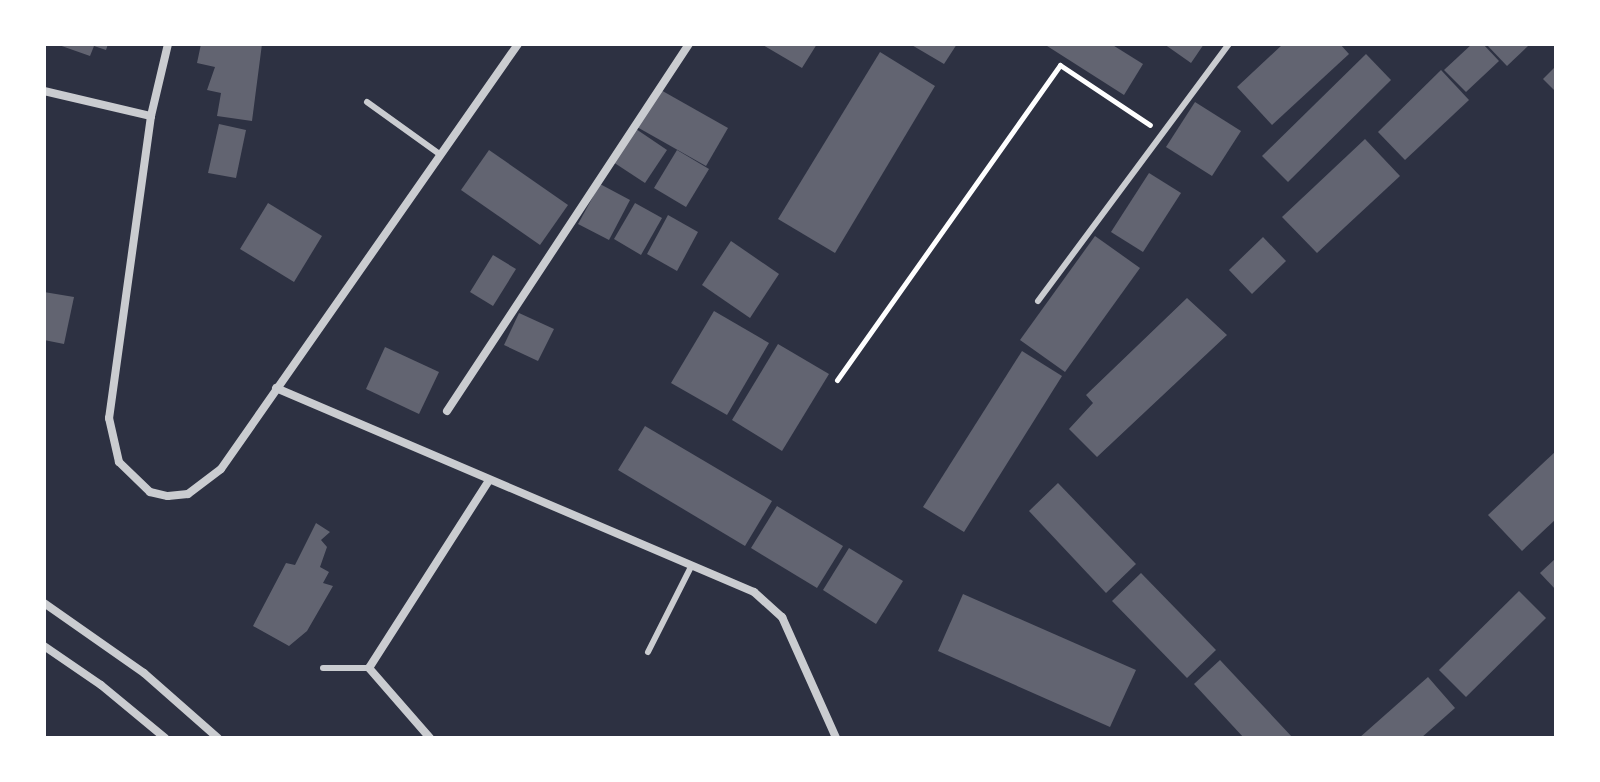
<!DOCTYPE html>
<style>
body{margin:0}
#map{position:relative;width:1600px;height:782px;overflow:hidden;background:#2d3142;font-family:Lato,sans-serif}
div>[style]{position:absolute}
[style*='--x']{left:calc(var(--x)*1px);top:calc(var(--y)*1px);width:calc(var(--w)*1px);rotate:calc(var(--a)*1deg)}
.building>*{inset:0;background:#626471}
.path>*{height:5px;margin:-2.5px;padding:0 2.5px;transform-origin:2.5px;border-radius:2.5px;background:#fff}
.service>*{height:6px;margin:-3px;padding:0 3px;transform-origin:3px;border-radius:3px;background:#caccd0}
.minor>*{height:8px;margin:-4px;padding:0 4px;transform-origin:4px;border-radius:4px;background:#caccd0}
span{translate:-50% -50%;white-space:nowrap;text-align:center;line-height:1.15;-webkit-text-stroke:8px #fff;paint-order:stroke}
.frame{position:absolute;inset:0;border:46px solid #fff;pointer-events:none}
</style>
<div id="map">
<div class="building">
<i style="clip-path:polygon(56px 44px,108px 44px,106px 50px,94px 46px,90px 56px)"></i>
<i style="clip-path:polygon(201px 44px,262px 44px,252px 121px,217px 116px,221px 93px,207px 90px,215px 67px,197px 63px)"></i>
<i style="clip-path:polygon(761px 44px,817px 44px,802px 68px)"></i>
<i style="clip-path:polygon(910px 44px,957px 44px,944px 64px)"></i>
<i style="clip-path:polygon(1044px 44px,1111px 44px,1143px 64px,1124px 95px)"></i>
<i style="clip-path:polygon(1164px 44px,1204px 44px,1191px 63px)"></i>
<i style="clip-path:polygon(1283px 44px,1340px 44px,1349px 54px,1272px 125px,1237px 87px)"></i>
<i style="clip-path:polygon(1472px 44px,1483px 44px,1499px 61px,1466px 92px,1444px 70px)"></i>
<i style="clip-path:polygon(1486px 44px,1526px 44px,1528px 46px,1507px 66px)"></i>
<i style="clip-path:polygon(880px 52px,935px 86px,835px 253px,778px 219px)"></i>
<i style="clip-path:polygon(1366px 54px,1391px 80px,1288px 182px,1262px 156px)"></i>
<i style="clip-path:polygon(1556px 66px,1556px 92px,1543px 79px)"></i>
<i style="clip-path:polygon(1441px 70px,1469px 100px,1405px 160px,1378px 132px)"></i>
<i style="clip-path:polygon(659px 89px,728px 128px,706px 166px,637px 127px)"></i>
<i style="clip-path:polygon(1195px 102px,1241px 131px,1212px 176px,1166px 147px)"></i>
<i style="clip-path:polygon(219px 124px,246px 130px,236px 178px,208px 173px)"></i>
<i style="clip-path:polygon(636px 129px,667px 150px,645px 183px,613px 162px)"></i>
<i style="clip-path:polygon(1365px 139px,1400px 176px,1317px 253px,1282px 217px)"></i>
<i style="clip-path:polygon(489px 150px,568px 205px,540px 245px,461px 190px)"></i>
<i style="clip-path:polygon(677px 150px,709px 169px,686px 207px,654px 188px)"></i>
<i style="clip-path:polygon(1149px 173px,1181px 193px,1143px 252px,1111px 232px)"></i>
<i style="clip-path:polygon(600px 184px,630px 200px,609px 240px,578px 224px)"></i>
<i style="clip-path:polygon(268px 203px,322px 236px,294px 282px,240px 249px)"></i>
<i style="clip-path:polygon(635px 203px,662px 218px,641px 255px,614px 239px)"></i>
<i style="clip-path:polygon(668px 215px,698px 232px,677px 271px,647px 254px)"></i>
<i style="clip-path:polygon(1095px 236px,1140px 268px,1065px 372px,1020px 340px)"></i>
<i style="clip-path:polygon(1263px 237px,1286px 261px,1252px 294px,1229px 270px)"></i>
<i style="clip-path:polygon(731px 241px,779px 274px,750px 318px,702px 285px)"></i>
<i style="clip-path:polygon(493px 255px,516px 269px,493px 306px,470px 292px)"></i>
<i style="clip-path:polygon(44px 292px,74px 297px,64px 344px,44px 340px)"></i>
<i style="clip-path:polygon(1187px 298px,1227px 335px,1097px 457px,1069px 429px,1093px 403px,1086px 395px)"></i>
<i style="clip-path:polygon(714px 311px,769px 343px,727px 415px,671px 383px)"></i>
<i style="clip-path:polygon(519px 313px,554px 329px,538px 361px,504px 345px)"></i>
<i style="clip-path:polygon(778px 344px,829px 374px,782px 451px,732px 420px)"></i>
<i style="clip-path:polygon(385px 347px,439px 372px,419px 414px,366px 389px)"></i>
<i style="clip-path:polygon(1022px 351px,1062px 376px,964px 532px,923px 507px)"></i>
<i style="clip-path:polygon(645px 426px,772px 501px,745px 546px,618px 470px)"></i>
<i style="clip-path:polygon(1556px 451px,1556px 519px,1522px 551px,1488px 515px)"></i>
<i style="clip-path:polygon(1058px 483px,1136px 564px,1106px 593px,1029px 511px)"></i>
<i style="clip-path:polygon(777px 506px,843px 546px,817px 588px,751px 548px)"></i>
<i style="clip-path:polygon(316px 523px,330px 532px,321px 540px,327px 547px,320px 567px,329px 572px,323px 583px,333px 586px,307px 631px,289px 646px,253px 626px,286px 563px,295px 565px)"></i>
<i style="clip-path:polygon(849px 548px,903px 581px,876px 624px,823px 590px)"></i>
<i style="clip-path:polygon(1556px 558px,1556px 590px,1540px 573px)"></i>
<i style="clip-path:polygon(1141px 573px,1216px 650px,1187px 678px,1112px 601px)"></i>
<i style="clip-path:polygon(1519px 591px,1546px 618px,1466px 697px,1439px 670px)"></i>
<i style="clip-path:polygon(963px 594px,1136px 670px,1110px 727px,938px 651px)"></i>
<i style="clip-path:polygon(1220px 660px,1293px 738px,1244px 738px,1194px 684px)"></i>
<i style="clip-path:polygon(1428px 677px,1455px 708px,1421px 738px,1359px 738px)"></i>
</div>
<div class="path">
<i style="--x:837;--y:380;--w:386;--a:-54.7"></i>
<i style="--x:1060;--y:65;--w:108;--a:33.7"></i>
</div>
<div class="service">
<i style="--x:367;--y:102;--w:87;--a:35.7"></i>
<i style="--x:1038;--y:301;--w:320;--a:-53.4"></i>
<i style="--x:648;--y:652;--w:95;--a:-63.2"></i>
<i style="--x:323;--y:668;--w:46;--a:0"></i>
</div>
<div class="minor">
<i style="--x:168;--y:44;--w:74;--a:103.3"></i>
<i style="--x:151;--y:116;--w:305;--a:97.9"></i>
<i style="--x:109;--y:418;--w:45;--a:77.2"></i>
<i style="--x:119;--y:462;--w:43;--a:44.1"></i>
<i style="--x:150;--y:492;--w:18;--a:13"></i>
<i style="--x:168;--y:496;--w:20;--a:-6"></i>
<i style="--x:188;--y:494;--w:41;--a:-37.1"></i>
<i style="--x:221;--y:469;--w:518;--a:-55.05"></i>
<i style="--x:44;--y:91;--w:110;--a:13.2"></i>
<i style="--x:276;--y:388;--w:520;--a:23.11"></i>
<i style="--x:754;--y:592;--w:38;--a:42"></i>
<i style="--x:782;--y:617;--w:133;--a:65.9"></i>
<i style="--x:447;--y:411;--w:440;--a:-56.6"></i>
<i style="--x:44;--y:603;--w:122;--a:35"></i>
<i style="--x:144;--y:673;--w:98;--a:41.3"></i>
<i style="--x:44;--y:646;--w:69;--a:34.4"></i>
<i style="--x:101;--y:685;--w:83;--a:39.6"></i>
<i style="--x:430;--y:738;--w:93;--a:-131.1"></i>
<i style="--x:369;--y:668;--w:221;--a:-57.4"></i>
</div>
<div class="frame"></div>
</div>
